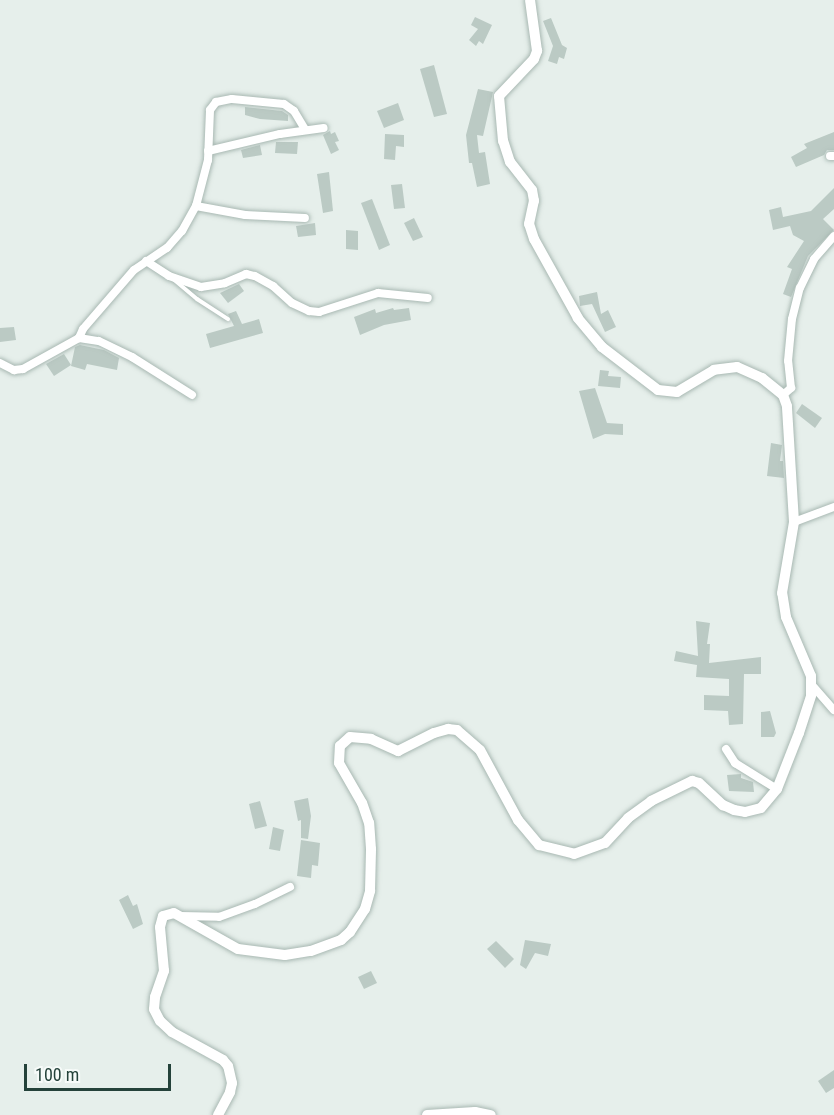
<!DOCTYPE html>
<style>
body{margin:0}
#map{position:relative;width:834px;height:1115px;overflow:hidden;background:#e6efeb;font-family:"Roboto Condensed",sans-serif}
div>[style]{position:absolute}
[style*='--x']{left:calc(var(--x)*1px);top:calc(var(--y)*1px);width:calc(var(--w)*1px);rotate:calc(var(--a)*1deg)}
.building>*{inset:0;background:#bbcac4}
.roads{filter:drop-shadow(0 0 2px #a8b8b2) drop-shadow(0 0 2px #a8b8b2)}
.service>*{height:4px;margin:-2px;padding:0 2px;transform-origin:2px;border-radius:2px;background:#fff}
.minor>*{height:8px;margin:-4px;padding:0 4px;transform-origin:4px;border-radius:4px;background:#fff}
.tertiary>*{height:10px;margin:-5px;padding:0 5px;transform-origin:5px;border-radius:5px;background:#fff}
span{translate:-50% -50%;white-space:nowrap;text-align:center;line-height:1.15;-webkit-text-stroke:6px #f7fbf9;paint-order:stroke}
.scale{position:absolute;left:24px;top:1064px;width:147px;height:27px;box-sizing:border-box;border:3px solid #24423a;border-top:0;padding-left:8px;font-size:18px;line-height:21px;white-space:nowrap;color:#24423a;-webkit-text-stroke:4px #f7fbf9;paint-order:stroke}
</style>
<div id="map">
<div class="building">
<i style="clip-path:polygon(475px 17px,492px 25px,483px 44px,479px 41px,476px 46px,469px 40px,478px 29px,471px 25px)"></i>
<i style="clip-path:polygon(551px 18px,562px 45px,567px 48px,564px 59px,559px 57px,557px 64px,548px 61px,553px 46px,543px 21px)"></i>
<i style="clip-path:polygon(434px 65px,447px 114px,434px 117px,420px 69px)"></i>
<i style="clip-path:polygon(478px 89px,493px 92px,483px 136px,477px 135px,479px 153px,485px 152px,490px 184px,477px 187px,472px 163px,469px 163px,466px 135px)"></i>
<i style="clip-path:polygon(398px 103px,404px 120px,384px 128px,377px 111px)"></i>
<i style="clip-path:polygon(245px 107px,282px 111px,288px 115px,288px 121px,260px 119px,245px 115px)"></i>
<i style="clip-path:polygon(330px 131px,331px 134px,335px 132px,339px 141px,335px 142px,339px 150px,331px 154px,323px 135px)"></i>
<i style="clip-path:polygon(834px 132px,834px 150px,827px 150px,824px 155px,796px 167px,791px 157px,807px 148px,804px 144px)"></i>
<i style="clip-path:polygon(385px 134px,404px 135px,404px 147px,396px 146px,395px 160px,384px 159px)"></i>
<i style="clip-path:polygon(276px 142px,298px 142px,297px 154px,275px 153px)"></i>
<i style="clip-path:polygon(260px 145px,262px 155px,243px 158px,241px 150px)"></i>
<i style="clip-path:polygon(329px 172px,333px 211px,323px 213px,317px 174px)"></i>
<i style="clip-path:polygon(402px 184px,405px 208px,394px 209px,391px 185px)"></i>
<i style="clip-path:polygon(834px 188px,834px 209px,823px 219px,834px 230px,808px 256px,791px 297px,783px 294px,792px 269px,787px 267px,804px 241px,793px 235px,790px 226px,773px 230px,769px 210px,781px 207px,783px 217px,811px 211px)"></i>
<i style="clip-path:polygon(372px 199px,390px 245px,379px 250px,361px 203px)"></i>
<i style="clip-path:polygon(414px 218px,423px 237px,413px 241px,404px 223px)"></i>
<i style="clip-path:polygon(315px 223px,316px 235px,298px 237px,296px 226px)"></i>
<i style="clip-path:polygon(346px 230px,358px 231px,358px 250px,346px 249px)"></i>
<i style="clip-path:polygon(239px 284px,244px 291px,228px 303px,220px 293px)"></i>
<i style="clip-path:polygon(597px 292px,601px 314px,608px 310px,616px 327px,605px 332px,592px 304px,580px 306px,579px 296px)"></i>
<i style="clip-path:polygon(393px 308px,394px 310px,409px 308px,411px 320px,384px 325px,360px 335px,354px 317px,375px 309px,376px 313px)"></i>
<i style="clip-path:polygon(236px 311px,242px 324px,259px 319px,263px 333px,210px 348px,206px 334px,234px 326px,228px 314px)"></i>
<i style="clip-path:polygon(14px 327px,16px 340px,0 342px,0 328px)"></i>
<i style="clip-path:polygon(80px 345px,104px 350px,119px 358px,117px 370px,87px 364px,85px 370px,71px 366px,75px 347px)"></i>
<i style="clip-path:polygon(64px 354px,71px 365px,54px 376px,46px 364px)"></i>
<i style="clip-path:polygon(600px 370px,609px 371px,608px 376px,621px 377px,620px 388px,598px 386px)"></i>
<i style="clip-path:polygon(595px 388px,607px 423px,623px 424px,623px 435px,605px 434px,593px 439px,579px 391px)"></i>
<i style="clip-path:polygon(802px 404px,822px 418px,815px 428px,796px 413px)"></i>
<i style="clip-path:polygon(771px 443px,782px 445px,780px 461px,783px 461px,784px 478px,767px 476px)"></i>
<i style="clip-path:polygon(696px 621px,710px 623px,707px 644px,710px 644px,709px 663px,761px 657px,761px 674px,744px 674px,743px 724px,729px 725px,728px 711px,704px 710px,704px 695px,729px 696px,729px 679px,696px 677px,697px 665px,674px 661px,676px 651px,698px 656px)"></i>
<i style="clip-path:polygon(770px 711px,776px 733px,774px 737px,761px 737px,761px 712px)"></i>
<i style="clip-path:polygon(741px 774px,741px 778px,753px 782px,754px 792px,729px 791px,727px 775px)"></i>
<i style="clip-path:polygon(308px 798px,311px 816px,308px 839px,301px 838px,301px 820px,298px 821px,294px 801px)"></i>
<i style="clip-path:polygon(260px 801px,267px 826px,255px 829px,249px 804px)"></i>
<i style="clip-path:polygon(273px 827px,284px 830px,280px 851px,269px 849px)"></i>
<i style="clip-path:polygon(301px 840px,320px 843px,318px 866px,312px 865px,311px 878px,297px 876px)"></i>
<i style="clip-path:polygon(128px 895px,133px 906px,137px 904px,143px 924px,133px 929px,119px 900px)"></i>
<i style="clip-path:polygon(525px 940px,551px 944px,548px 956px,535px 953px,526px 969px,520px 965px)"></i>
<i style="clip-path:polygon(496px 941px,514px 959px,505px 968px,487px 949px)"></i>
<i style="clip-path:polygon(371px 971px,377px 983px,364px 989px,358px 977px)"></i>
<i style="clip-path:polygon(834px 1070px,834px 1088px,826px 1093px,818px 1081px)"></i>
</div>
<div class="roads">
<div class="service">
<i style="--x:172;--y:278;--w:33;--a:40"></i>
<i style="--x:197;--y:299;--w:37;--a:33"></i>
</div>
<div class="minor">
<i style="--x:208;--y:151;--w:74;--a:-13.3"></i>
<i style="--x:280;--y:134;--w:44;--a:-7.8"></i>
<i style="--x:830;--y:156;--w:4;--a:0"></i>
<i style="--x:196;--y:206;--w:50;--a:10.4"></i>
<i style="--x:245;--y:215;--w:60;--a:2.9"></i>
<i style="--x:146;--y:261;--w:27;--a:33"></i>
<i style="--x:169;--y:276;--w:34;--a:19"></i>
<i style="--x:201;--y:287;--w:24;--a:-9"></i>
<i style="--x:225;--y:283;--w:23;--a:-23"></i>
<i style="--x:246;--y:274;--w:9;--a:13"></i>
<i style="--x:255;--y:276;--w:21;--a:29"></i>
<i style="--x:273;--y:286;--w:25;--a:42"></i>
<i style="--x:292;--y:303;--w:19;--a:25"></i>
<i style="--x:309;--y:311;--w:10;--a:6"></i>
<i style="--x:319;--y:312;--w:62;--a:-17.9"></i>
<i style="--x:378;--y:293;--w:50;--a:5.7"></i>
<i style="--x:79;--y:338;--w:20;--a:9"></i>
<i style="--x:99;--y:341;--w:37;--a:26"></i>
<i style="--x:132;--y:357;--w:71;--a:32.3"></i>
<i style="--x:0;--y:363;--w:16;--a:27"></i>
<i style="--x:14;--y:370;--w:9;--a:-6"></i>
<i style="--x:23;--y:369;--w:64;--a:-29"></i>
<i style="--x:79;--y:338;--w:10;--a:-66"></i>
<i style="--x:83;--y:329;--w:78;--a:-49.2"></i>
<i style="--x:134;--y:270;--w:40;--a:-34"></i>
<i style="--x:167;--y:248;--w:23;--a:-49"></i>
<i style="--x:182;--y:231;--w:29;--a:-61"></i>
<i style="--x:196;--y:206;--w:48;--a:-75.4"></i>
<i style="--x:208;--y:160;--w:50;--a:-87.7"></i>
<i style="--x:210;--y:110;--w:10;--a:-53"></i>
<i style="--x:216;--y:102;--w:16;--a:-11"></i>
<i style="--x:232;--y:99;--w:52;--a:5.5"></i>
<i style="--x:284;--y:104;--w:12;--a:35"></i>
<i style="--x:294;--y:111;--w:21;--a:59"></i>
<i style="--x:783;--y:395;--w:11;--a:-41"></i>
<i style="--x:791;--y:388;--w:27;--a:-96"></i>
<i style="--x:788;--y:361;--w:42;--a:-84.6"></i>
<i style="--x:792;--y:319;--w:32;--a:-76"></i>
<i style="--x:800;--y:288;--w:32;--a:-64"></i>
<i style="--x:814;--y:259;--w:30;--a:-49"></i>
<i style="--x:794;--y:522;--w:43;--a:-20.6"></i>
<i style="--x:812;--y:685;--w:33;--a:49"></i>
<i style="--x:726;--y:749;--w:17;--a:57"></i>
<i style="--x:735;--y:763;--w:49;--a:31.8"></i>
<i style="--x:180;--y:916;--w:39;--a:1"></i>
<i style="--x:219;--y:917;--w:38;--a:-20"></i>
<i style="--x:255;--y:904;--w:39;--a:-26"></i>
</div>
<div class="tertiary">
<i style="--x:218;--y:1115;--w:26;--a:-62"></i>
<i style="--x:230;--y:1092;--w:9;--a:-77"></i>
<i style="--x:232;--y:1083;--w:17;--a:-103"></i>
<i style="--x:228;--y:1066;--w:8;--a:-130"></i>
<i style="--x:223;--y:1060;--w:58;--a:-151.2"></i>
<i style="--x:172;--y:1032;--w:16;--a:-137"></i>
<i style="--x:160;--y:1021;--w:13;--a:-117"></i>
<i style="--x:154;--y:1009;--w:12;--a:-85"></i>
<i style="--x:155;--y:997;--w:28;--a:-71"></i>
<i style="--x:164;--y:971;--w:44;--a:-95.2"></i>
<i style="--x:160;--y:927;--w:11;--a:-75"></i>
<i style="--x:163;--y:916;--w:11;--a:-15"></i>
<i style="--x:174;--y:913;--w:73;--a:29.4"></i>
<i style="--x:238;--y:949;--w:47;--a:7.3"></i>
<i style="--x:285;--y:955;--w:26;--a:-9"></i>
<i style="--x:311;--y:951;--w:32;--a:-20"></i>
<i style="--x:341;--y:940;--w:12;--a:-42"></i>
<i style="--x:350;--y:932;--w:27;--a:-57"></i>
<i style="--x:365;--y:909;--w:19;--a:-74"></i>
<i style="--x:370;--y:891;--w:42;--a:-88.6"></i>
<i style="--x:371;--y:849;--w:26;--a:-94"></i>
<i style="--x:369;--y:823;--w:21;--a:-109"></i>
<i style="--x:362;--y:803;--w:46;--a:-119.9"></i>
<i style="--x:339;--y:763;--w:17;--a:-87"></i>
<i style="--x:340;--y:746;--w:13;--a:-42"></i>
<i style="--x:350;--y:737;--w:21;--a:5"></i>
<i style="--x:371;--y:739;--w:30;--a:24"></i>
<i style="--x:398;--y:751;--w:40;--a:-26.6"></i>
<i style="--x:434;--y:733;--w:15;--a:-16"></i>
<i style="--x:448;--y:729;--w:9;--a:6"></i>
<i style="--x:457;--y:730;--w:30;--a:41"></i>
<i style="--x:480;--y:750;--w:80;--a:61.5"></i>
<i style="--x:518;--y:820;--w:33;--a:50"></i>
<i style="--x:539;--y:845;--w:36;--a:14"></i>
<i style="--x:574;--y:854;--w:33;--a:-20"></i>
<i style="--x:605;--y:843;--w:34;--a:-47"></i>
<i style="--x:628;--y:818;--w:29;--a:-36"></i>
<i style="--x:651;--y:801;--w:46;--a:-26"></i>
<i style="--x:692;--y:781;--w:7;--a:16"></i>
<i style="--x:699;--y:783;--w:33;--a:43"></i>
<i style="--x:723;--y:805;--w:12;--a:24"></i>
<i style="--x:734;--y:810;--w:11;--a:10"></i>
<i style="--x:745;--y:812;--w:16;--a:-14"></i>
<i style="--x:761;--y:808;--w:25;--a:-50"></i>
<i style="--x:777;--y:789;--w:60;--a:-68.6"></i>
<i style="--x:799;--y:733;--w:40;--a:-72"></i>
<i style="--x:811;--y:695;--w:19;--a:-90"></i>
<i style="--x:811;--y:676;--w:64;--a:-113"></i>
<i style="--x:786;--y:617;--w:24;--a:-99"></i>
<i style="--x:782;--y:593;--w:72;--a:-80.4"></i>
<i style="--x:794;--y:522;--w:116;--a:-93.5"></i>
<i style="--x:787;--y:406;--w:12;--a:-110"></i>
<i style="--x:783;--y:395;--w:27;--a:-141"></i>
<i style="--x:762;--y:378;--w:27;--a:-156"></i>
<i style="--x:737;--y:367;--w:23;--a:173"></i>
<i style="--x:714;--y:370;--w:43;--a:149.3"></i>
<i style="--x:677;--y:392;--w:19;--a:-174"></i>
<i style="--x:658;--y:390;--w:71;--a:-142.5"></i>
<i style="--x:602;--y:347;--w:38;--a:-130"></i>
<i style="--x:578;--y:318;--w:90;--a:-119.1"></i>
<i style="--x:534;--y:239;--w:16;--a:-108"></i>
<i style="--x:529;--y:224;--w:24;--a:-78"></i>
<i style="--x:534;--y:201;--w:11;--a:-100"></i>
<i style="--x:532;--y:190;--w:36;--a:-128"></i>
<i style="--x:510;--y:162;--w:22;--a:-108"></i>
<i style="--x:503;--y:141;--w:45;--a:-95.1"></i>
<i style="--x:499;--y:96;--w:51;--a:-46.6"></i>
<i style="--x:534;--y:59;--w:9;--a:-69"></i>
<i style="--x:537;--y:51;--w:51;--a:-97.8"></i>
<i style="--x:427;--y:1115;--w:48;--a:-3.6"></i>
<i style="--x:475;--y:1112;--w:16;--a:11"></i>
</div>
</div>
<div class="scale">100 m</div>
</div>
